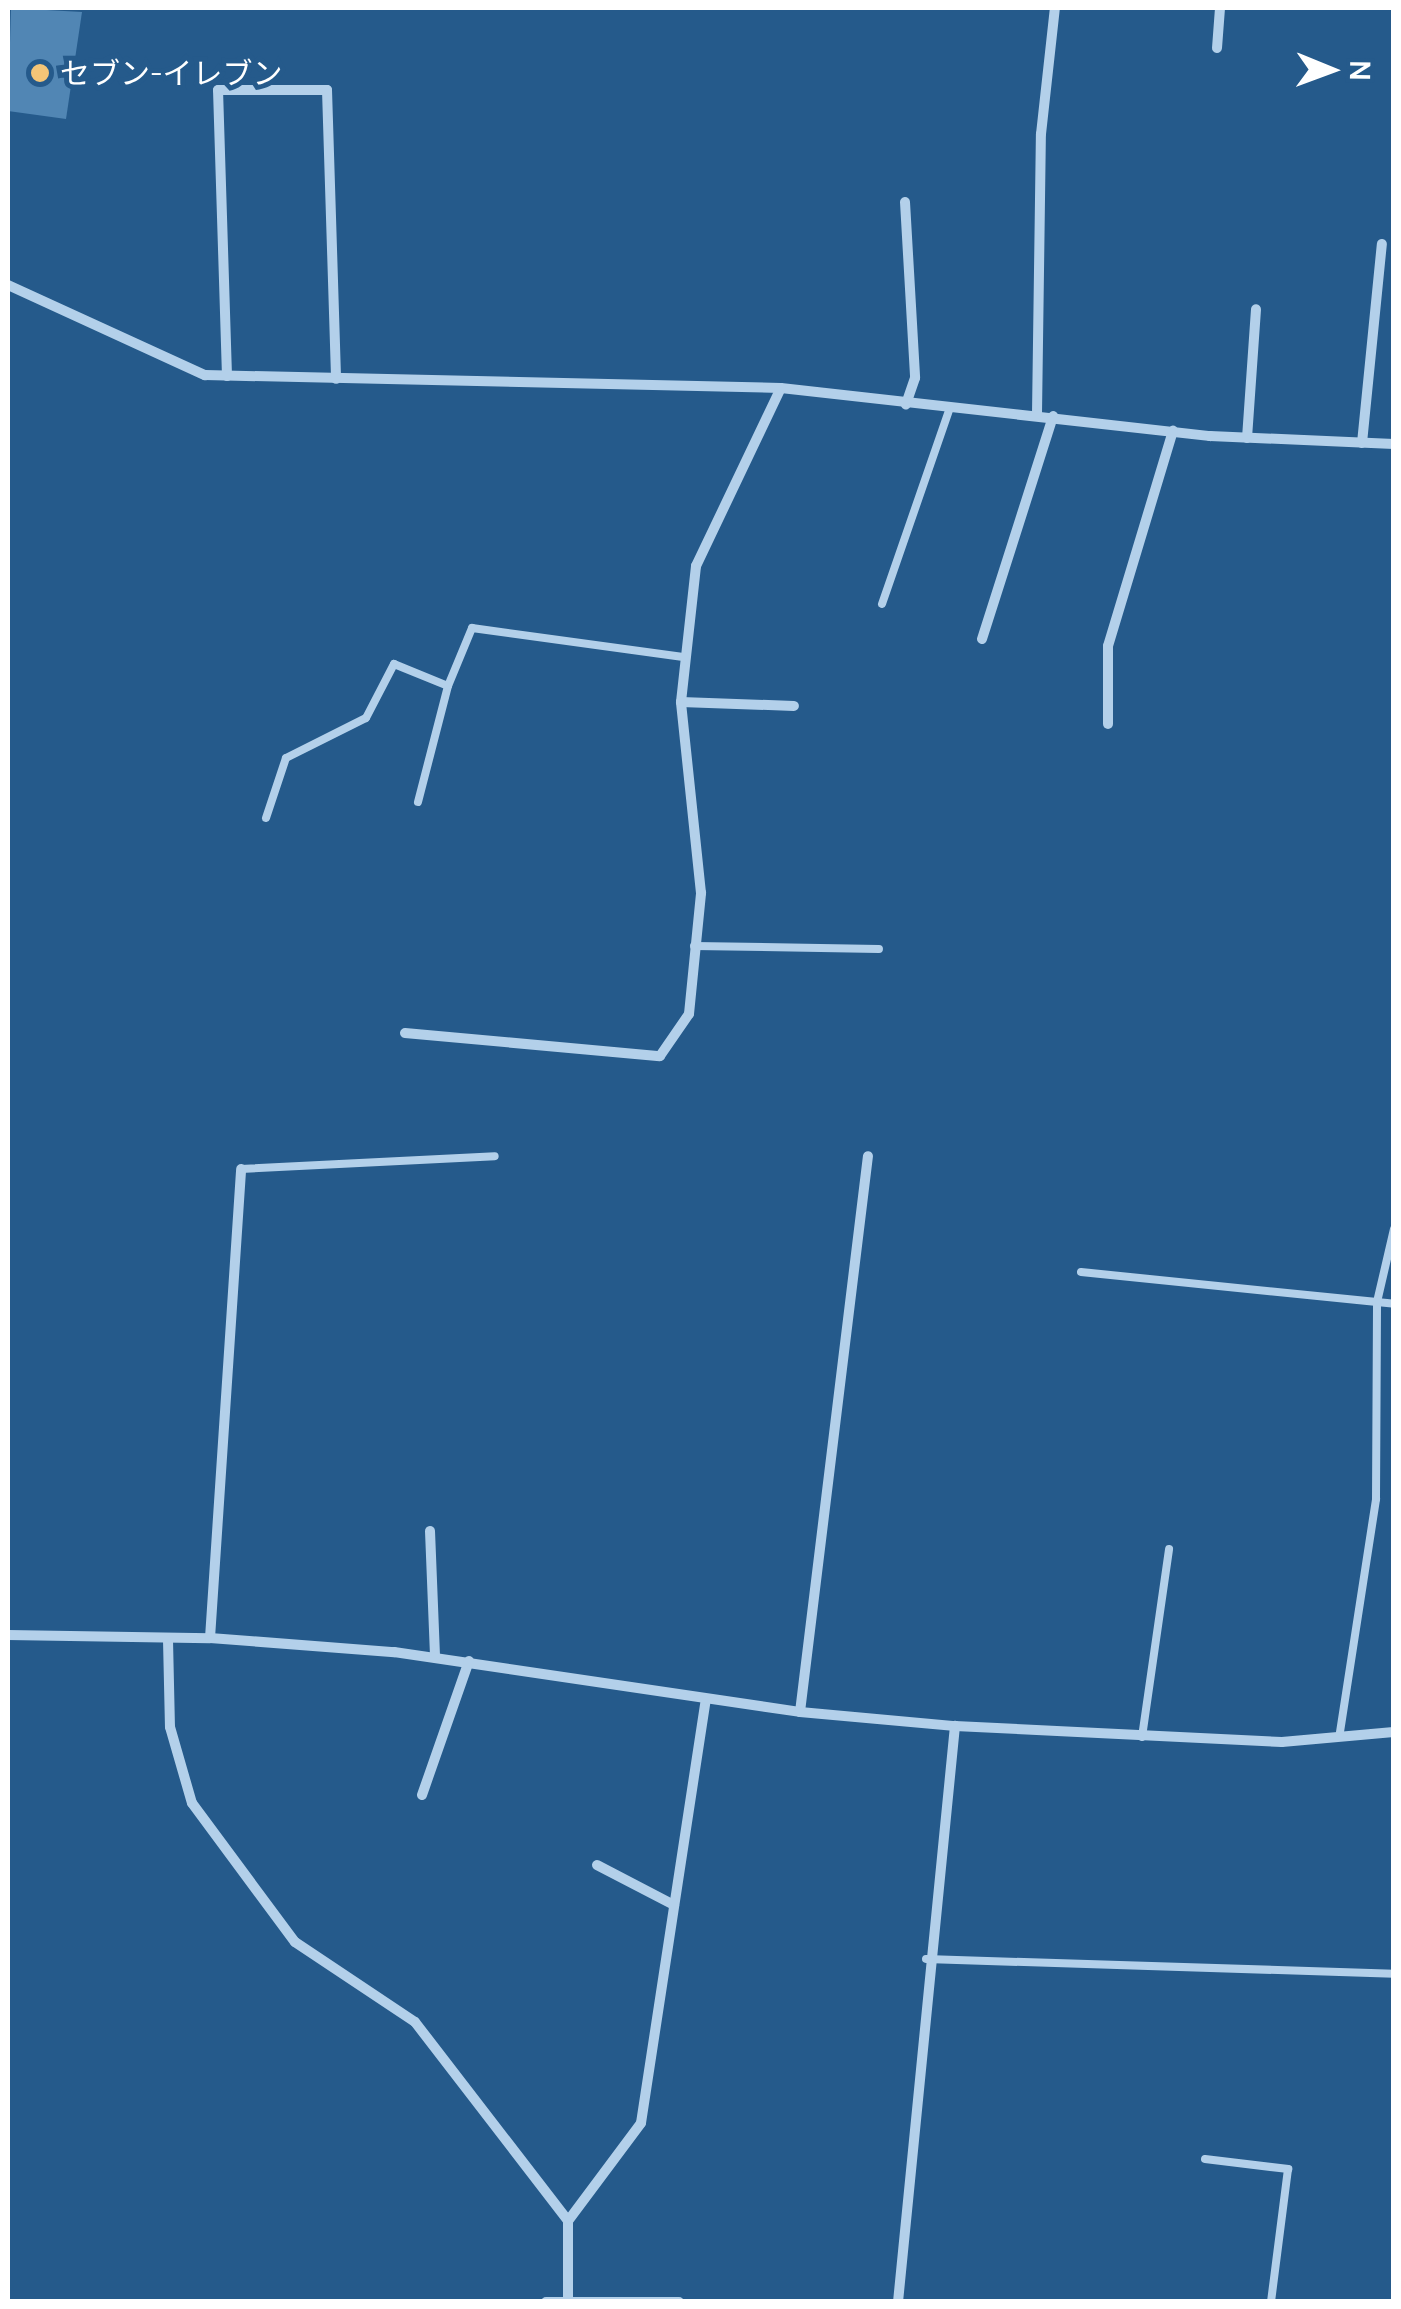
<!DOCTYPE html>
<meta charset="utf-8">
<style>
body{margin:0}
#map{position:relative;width:1401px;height:2309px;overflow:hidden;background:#255a8b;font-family:Manrope,"Noto Sans JP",sans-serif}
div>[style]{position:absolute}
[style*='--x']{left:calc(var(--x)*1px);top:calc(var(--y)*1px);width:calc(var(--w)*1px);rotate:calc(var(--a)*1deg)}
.building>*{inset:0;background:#5186b4}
.lane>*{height:8px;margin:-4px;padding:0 4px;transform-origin:4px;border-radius:4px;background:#b3d0ea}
.street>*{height:10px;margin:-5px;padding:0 5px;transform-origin:5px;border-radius:5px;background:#b3d0ea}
.dots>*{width:28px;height:28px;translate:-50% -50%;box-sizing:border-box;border:5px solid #255a8b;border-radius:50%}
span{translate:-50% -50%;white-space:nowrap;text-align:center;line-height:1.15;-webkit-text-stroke:10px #255a8b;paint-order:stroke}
.poi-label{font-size:30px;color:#fff}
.left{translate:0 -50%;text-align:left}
.frame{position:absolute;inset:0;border:10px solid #fff;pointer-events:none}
.north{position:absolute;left:1281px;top:20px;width:100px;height:100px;-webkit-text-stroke:8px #255a8b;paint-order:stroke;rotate:91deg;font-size:28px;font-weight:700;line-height:40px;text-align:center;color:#fff}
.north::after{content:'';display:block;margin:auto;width:35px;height:45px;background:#fff;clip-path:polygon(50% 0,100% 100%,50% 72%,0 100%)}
</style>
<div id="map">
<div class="building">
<i style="clip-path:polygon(11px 8px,82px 12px,66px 119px,8px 111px)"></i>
</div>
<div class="lane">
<i style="--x:882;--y:604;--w:205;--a:-70.9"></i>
<i style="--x:418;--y:802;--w:120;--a:-75.5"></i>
<i style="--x:266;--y:818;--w:63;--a:-71.6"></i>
<i style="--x:286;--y:758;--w:89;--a:-26.6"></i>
<i style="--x:366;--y:718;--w:61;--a:-62.6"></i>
<i style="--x:394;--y:664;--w:58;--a:22.2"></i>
<i style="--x:448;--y:686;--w:63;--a:-67.5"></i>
<i style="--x:472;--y:628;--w:215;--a:7.8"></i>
<i style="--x:694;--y:946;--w:185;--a:0.9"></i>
<i style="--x:241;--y:1169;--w:254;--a:-2.9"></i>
<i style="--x:1081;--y:1272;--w:315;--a:5.8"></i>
<i style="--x:1340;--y:1732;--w:236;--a:-81.2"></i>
<i style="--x:1376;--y:1499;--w:197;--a:-89.7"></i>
<i style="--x:1377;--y:1302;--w:75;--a:-76.9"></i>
<i style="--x:1142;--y:1737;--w:190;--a:-81.8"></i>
<i style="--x:926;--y:1959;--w:468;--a:1.8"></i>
<i style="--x:1205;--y:2159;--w:84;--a:6.9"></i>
<i style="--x:1288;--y:2169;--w:134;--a:97.3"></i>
</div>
<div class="street">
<i style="--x:1217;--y:48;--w:40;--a:-85.7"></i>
<i style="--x:905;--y:202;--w:176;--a:86.7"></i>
<i style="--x:915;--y:378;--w:28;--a:109"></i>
<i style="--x:8;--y:285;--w:217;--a:24.6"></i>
<i style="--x:205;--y:375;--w:576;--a:1.29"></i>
<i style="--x:781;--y:388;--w:432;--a:6.4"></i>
<i style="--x:1210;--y:436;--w:184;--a:2.5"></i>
<i style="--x:227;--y:376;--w:286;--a:-91.8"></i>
<i style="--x:218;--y:90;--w:109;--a:0"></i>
<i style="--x:327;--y:90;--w:289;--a:88.2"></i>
<i style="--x:1037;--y:414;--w:280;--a:-89.2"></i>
<i style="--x:1041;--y:134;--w:127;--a:-83.7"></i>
<i style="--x:1247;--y:438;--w:129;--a:-86"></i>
<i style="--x:1362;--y:443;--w:200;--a:-84.3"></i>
<i style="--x:982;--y:639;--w:234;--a:-72.3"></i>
<i style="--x:681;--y:702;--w:113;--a:2"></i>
<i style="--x:1108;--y:724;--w:78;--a:-90"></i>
<i style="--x:1108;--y:646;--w:225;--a:-73.2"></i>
<i style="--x:405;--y:1033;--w:256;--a:5.2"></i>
<i style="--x:660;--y:1056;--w:51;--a:-55.4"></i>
<i style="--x:689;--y:1014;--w:122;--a:-84.3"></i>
<i style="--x:701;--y:893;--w:192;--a:-96"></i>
<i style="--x:681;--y:702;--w:137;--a:-83.7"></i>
<i style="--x:696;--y:566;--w:197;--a:-64.5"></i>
<i style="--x:430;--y:1531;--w:126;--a:87.7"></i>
<i style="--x:8;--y:1635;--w:202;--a:0.9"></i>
<i style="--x:210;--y:1638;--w:185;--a:4.4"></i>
<i style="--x:394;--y:1652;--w:410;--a:8.4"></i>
<i style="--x:800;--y:1712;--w:156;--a:5.2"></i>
<i style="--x:955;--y:1726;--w:327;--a:2.8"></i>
<i style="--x:1282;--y:1742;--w:112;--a:-5.1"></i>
<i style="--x:210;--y:1638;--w:470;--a:-86.2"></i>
<i style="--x:168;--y:1640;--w:87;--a:88.7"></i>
<i style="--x:170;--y:1727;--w:79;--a:73.9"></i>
<i style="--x:192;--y:1803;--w:173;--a:53.5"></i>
<i style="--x:295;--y:1942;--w:144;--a:33.7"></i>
<i style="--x:415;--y:2022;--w:251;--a:52.4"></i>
<i style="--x:800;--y:1712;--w:560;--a:-83.03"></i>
<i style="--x:422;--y:1795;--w:142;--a:-70.7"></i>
<i style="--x:597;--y:1865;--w:87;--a:27.5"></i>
<i style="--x:546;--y:2302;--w:133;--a:0"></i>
<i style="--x:568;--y:2302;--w:81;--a:-90"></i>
<i style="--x:568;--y:2221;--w:122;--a:-53.3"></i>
<i style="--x:641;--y:2123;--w:429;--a:-81.3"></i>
<i style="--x:898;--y:2302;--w:579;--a:-84.35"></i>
</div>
<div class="dots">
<i style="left:40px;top:73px;background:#f4c577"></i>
</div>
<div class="poi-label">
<span class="left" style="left:60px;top:73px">セブン-イレブン</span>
</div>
<div class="frame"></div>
<div class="north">N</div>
</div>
